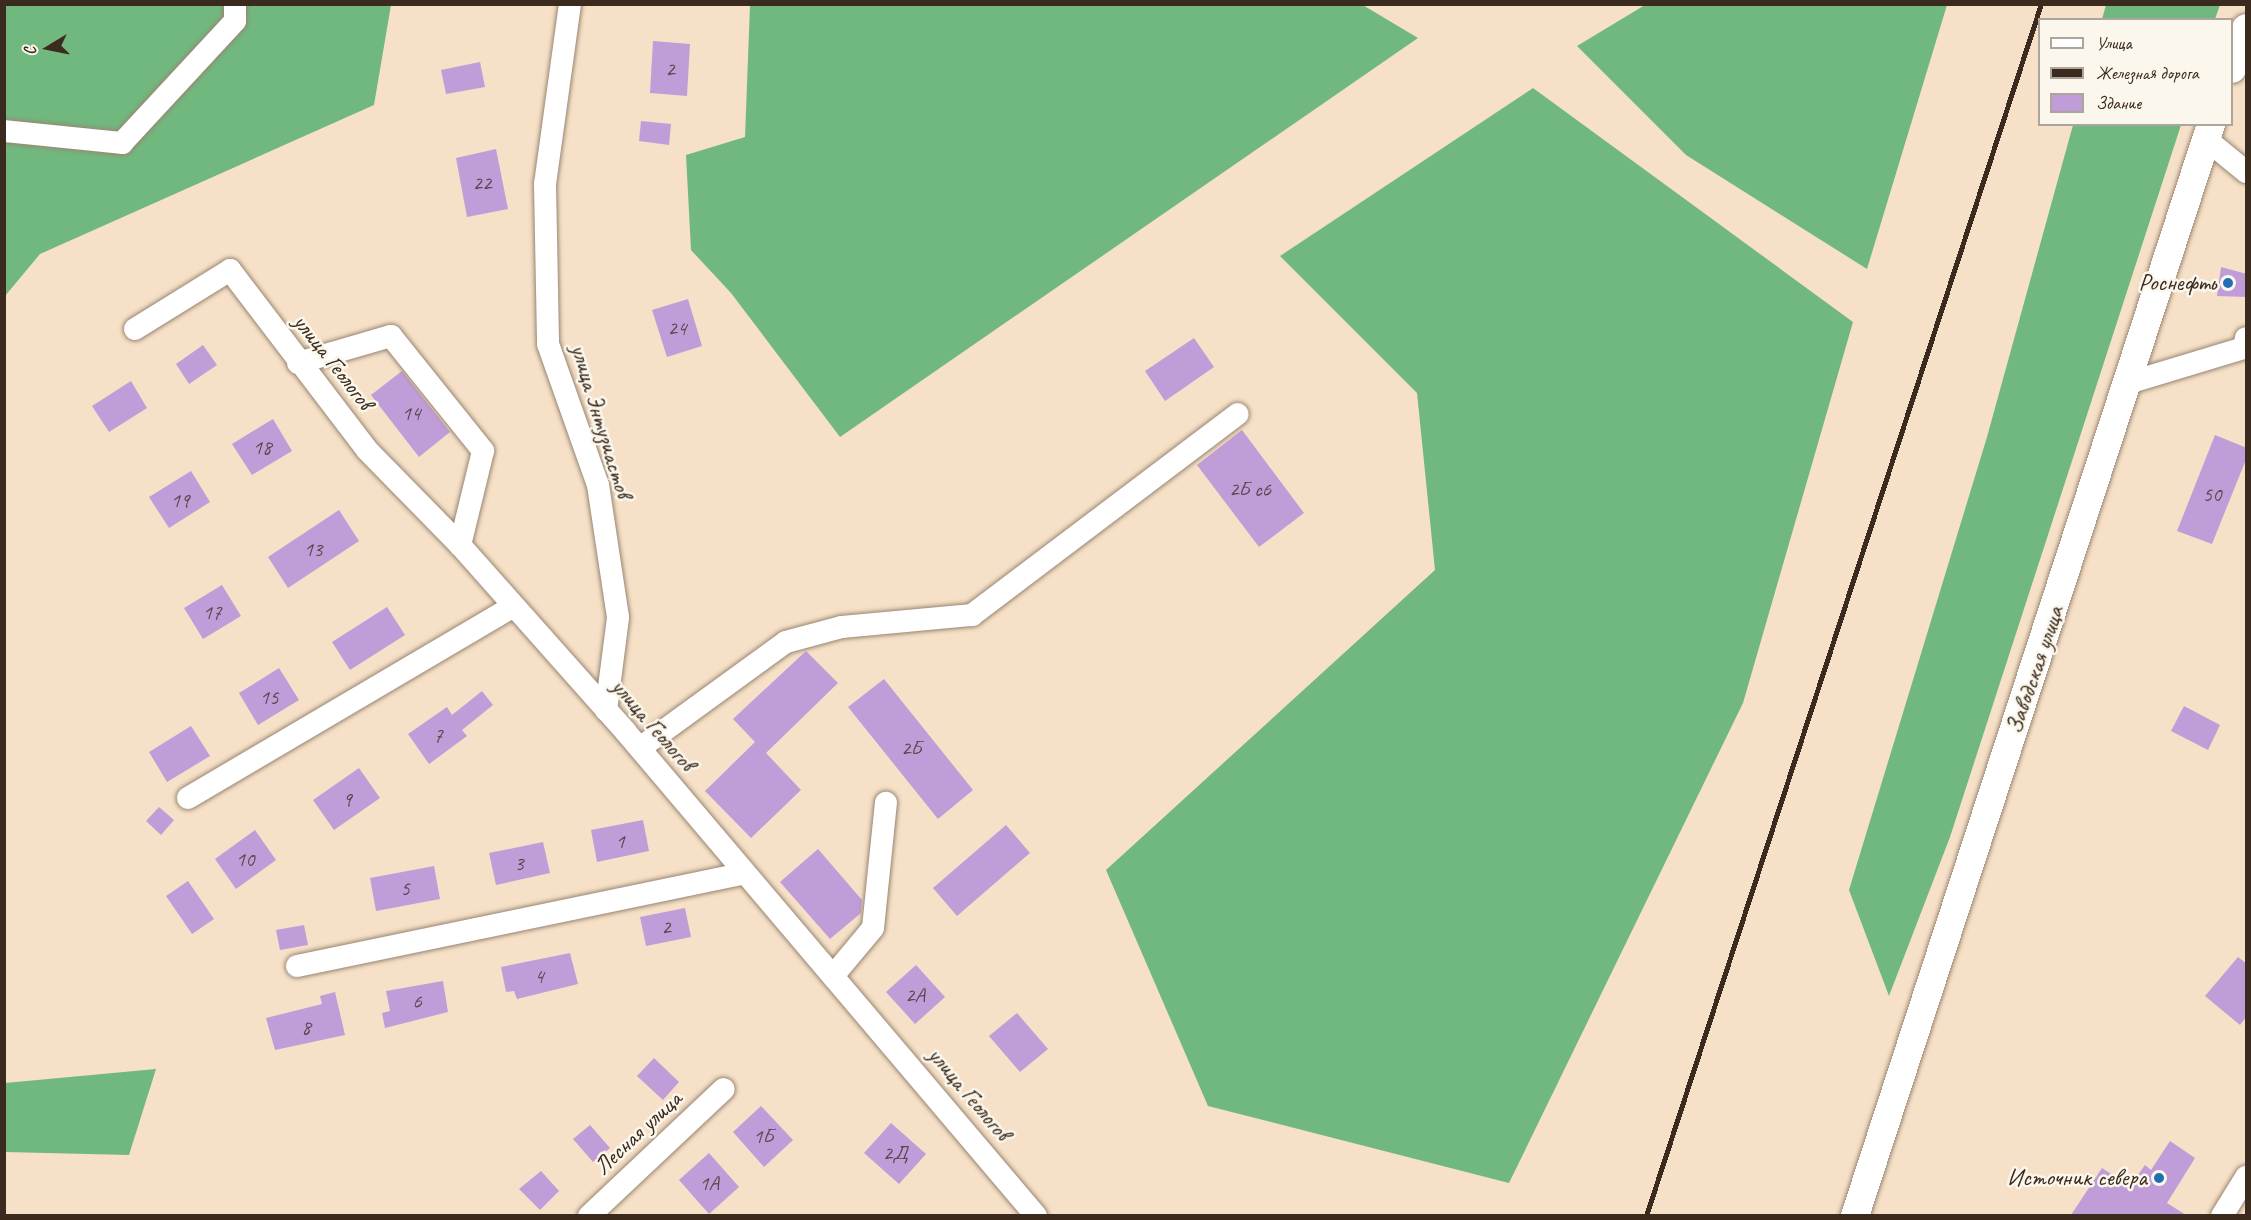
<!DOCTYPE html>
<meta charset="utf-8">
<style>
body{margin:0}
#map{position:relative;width:2251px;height:1220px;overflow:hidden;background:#f6e0c7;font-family:Caveat,sans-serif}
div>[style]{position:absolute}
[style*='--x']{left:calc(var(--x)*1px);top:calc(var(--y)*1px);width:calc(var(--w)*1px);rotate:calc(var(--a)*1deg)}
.forest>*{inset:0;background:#71b87f}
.building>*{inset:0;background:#c09dd9}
.roads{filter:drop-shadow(0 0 2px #988572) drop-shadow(0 0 2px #988572)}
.minor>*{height:22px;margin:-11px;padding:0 11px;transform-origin:11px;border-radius:11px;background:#fff}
.major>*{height:28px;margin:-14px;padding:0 14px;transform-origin:14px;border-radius:14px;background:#fff}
.rail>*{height:4.5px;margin:-2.25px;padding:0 2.25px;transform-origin:2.25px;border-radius:2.25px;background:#3b2a1e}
.dots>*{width:16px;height:16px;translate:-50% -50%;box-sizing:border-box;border:3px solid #fbf7ec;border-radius:50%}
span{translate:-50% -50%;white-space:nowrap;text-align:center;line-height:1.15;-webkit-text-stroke:5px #fbf7ec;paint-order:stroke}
.number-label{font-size:21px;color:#5c474d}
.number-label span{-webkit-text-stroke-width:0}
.poi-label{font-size:24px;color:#3b2a1e}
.right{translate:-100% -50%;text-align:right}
.street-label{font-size:24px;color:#3b2a1e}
.frame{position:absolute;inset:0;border:6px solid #3b2a1e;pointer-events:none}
.legend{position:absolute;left:2038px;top:18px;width:195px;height:108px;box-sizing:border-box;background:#fbf7ec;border:2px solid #aea59a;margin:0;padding:8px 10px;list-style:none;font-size:18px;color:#3b2a1e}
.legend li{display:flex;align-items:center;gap:12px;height:30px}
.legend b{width:30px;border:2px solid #aea59a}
.north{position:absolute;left:18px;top:18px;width:60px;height:60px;-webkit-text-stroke:4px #fbf7ec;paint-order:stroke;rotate:260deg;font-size:16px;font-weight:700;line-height:24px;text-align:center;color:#3b2a1e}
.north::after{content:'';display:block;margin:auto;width:21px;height:27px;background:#3b2a1e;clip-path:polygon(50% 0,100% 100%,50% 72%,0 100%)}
</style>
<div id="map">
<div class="forest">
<i style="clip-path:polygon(1361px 4px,1418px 38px,840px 437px,731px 293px,691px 250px,686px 155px,745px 137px,750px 5px)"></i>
<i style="clip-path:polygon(5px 5px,391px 5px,374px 105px,40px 254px,5px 296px)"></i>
<i style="clip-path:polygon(1645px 5px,1947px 5px,1867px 269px,1686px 155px,1577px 46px)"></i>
<i style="clip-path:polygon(2106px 5px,2106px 4px,2220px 5px,2215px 19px,2102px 19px)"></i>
<i style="clip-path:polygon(1533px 88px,1853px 322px,1743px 703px,1509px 1183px,1208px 1106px,1106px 870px,1435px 570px,1417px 393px,1280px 256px)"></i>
<i style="clip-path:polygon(2073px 125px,2181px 125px,1950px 837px,1889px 996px,1849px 890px,1987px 437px)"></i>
<i style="clip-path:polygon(156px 1069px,129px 1155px,5px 1152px,5px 1083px)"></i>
</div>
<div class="building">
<i style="clip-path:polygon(653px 41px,690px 44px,687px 96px,650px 93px)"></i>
<i style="clip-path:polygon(480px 62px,485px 87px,446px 94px,441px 70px)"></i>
<i style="clip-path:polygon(641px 121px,671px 124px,669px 145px,639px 141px)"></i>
<i style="clip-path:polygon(496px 149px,508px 209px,467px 217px,456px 158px)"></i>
<i style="clip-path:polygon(2221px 267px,2247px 274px,2247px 297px,2217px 296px)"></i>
<i style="clip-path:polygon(688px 299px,702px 346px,667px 357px,652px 310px)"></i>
<i style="clip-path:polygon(1194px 338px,1214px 367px,1165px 401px,1145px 371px)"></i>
<i style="clip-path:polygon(203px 345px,217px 365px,189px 384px,176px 364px)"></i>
<i style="clip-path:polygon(402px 371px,450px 432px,419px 457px,371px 395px)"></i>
<i style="clip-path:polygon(131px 381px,147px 408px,109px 432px,92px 406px)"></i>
<i style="clip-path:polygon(273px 419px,292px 451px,252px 475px,232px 444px)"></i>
<i style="clip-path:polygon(1242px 430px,1304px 513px,1259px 547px,1197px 465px)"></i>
<i style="clip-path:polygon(2215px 435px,2247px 448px,2247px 457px,2212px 544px,2177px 531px)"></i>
<i style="clip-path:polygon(191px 471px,210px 502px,169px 528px,149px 497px)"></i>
<i style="clip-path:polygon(339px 510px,359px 541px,288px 588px,268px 557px)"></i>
<i style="clip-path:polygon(222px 585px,241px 616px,203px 639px,184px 608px)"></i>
<i style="clip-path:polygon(387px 607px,405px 635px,350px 670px,332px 642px)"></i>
<i style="clip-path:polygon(806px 651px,838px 683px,766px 753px,801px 790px,751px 838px,705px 791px,755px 742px,733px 719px)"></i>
<i style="clip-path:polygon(279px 668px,299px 700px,258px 725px,239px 693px)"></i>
<i style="clip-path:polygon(884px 679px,973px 790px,938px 819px,848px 707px)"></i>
<i style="clip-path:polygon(482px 691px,493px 705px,462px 730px,467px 736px,429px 764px,408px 734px,447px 707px,452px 715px)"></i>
<i style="clip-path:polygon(2184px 706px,2220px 725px,2208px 750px,2171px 731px)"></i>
<i style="clip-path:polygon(191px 726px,210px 756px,167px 782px,149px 752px)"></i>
<i style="clip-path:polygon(359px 768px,380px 798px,334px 830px,313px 800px)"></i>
<i style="clip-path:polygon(159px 807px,174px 820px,161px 835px,146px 821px)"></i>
<i style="clip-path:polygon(643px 820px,649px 851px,597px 862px,591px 830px)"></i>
<i style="clip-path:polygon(1006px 825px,1030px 853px,957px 916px,933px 888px)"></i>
<i style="clip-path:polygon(255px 830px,276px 860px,236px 889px,215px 859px)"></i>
<i style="clip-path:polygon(543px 842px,550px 873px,496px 885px,489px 853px)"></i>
<i style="clip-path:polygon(818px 849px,862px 900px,861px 913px,830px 939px,780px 882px)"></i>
<i style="clip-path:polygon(434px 866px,440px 899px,376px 911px,370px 878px)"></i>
<i style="clip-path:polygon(188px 881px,214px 919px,192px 934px,166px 896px)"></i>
<i style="clip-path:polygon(685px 908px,691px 937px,646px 946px,640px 917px)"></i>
<i style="clip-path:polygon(304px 925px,308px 945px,280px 950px,276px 930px)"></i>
<i style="clip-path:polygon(570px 953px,578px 984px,517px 999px,514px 991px,506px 992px,501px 967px)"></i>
<i style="clip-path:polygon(2238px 957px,2247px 964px,2247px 1016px,2240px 1025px,2205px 996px)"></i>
<i style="clip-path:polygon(916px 965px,945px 997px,915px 1024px,886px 992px)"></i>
<i style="clip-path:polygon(443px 981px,448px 1012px,385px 1028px,382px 1013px,390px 1011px,386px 991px)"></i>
<i style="clip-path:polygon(335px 992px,345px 1035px,275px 1050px,266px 1018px,322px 1004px,320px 996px)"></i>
<i style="clip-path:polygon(1017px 1013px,1048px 1049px,1020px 1072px,989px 1036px)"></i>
<i style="clip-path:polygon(654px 1058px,679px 1082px,663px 1100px,637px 1076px)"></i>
<i style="clip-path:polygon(761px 1106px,793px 1140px,764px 1167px,733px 1132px)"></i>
<i style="clip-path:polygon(891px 1123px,926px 1154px,899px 1184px,864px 1153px)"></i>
<i style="clip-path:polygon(590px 1125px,610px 1148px,593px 1162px,573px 1139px)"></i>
<i style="clip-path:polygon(2170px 1141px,2195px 1158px,2167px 1203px,2186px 1215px,2071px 1215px,2102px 1168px,2130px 1186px,2145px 1165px,2151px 1170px)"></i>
<i style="clip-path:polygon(709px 1153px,739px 1187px,709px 1214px,679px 1180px)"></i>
<i style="clip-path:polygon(541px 1171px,559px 1191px,540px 1210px,519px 1189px)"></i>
</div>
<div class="roads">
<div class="minor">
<i style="--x:570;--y:4;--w:182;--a:97.9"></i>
<i style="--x:545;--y:184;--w:160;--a:88.9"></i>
<i style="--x:548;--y:344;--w:150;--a:70.5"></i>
<i style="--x:598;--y:485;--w:134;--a:81.4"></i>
<i style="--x:618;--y:618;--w:93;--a:97.4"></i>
<i style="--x:4;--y:131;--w:119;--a:5.8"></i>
<i style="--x:122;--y:143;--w:166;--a:-47.2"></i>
<i style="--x:235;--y:21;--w:17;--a:-90"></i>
<i style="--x:2206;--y:139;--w:52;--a:39.5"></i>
<i style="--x:135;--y:329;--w:112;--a:-31.8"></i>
<i style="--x:230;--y:270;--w:226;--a:52.7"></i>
<i style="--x:367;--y:450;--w:133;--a:45.6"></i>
<i style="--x:460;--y:545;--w:249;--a:48.4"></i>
<i style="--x:625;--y:731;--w:636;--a:49.72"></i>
<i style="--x:298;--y:363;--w:97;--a:-16.2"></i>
<i style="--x:391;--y:336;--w:147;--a:51.3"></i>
<i style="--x:483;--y:451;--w:97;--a:103.7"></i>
<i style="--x:2128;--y:383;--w:121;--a:-16.8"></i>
<i style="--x:2244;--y:348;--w:10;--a:-79"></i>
<i style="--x:640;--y:748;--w:180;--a:-36"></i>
<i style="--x:786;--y:642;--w:58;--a:-15"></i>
<i style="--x:842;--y:627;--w:131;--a:-5.3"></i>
<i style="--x:972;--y:615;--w:333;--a:-37.1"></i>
<i style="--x:188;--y:798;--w:376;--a:-30.5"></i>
<i style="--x:297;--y:966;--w:455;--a:-11.7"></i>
<i style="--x:833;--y:976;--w:62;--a:-50.2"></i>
<i style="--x:873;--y:928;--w:126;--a:-84.1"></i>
<i style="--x:589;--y:1216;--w:185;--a:-43.3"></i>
<i style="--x:2222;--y:1216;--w:46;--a:-58.4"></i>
</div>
<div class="major">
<i style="--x:2232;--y:69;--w:43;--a:-71.1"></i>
<i style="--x:1855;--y:1216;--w:1149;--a:-71.94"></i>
</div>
</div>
<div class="rail">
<i style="--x:1646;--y:1216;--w:1275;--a:-71.95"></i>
</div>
<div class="dots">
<i style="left:2228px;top:283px;background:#1f6fb2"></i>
<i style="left:2159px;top:1178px;background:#1f6fb2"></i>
</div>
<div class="number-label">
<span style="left:670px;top:69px">2</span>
<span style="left:482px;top:183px">22</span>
<span style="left:677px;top:328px">24</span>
<span style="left:411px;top:413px">14</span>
<span style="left:262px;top:447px">18</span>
<span style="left:1250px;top:489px">2Б с6</span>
<span style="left:2212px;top:494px">50</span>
<span style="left:180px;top:500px">19</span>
<span style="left:313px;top:549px">13</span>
<span style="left:212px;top:612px">17</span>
<span style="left:269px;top:697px">15</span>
<span style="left:438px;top:735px">7</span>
<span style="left:911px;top:748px">2Б</span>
<span style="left:347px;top:799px">9</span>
<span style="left:620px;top:841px">1</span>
<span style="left:245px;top:859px">10</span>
<span style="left:519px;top:863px">3</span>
<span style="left:405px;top:888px">5</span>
<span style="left:666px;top:927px">2</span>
<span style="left:539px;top:976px">4</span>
<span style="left:915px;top:995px">2А</span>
<span style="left:417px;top:1001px">6</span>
<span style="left:306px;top:1027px">8</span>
<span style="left:763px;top:1136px">1Б</span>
<span style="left:895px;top:1153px">2Д</span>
<span style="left:709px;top:1183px">1А</span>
</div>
<div class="poi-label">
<span class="right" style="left:2216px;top:283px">Роснефть</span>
<span class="right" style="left:2147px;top:1178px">Источник севера</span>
</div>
<div class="street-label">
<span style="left:333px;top:362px;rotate:52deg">улица Геологов</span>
<span style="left:601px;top:421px;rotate:73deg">улица Энтузиастов</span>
<span style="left:2035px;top:670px;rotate:-71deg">Заводская улица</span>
<span style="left:653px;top:725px;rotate:49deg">улица Геологов</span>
<span style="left:969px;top:1094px;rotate:50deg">улица Геологов</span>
<span style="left:638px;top:1133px;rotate:-43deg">Лесная улица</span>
</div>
<div class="frame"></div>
<ul class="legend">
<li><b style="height:8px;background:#fff"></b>Улица</li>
<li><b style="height:8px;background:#3b2a1e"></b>Железная дорога</li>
<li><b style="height:16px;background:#c09dd9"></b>Здание</li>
</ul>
<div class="north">С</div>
</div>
